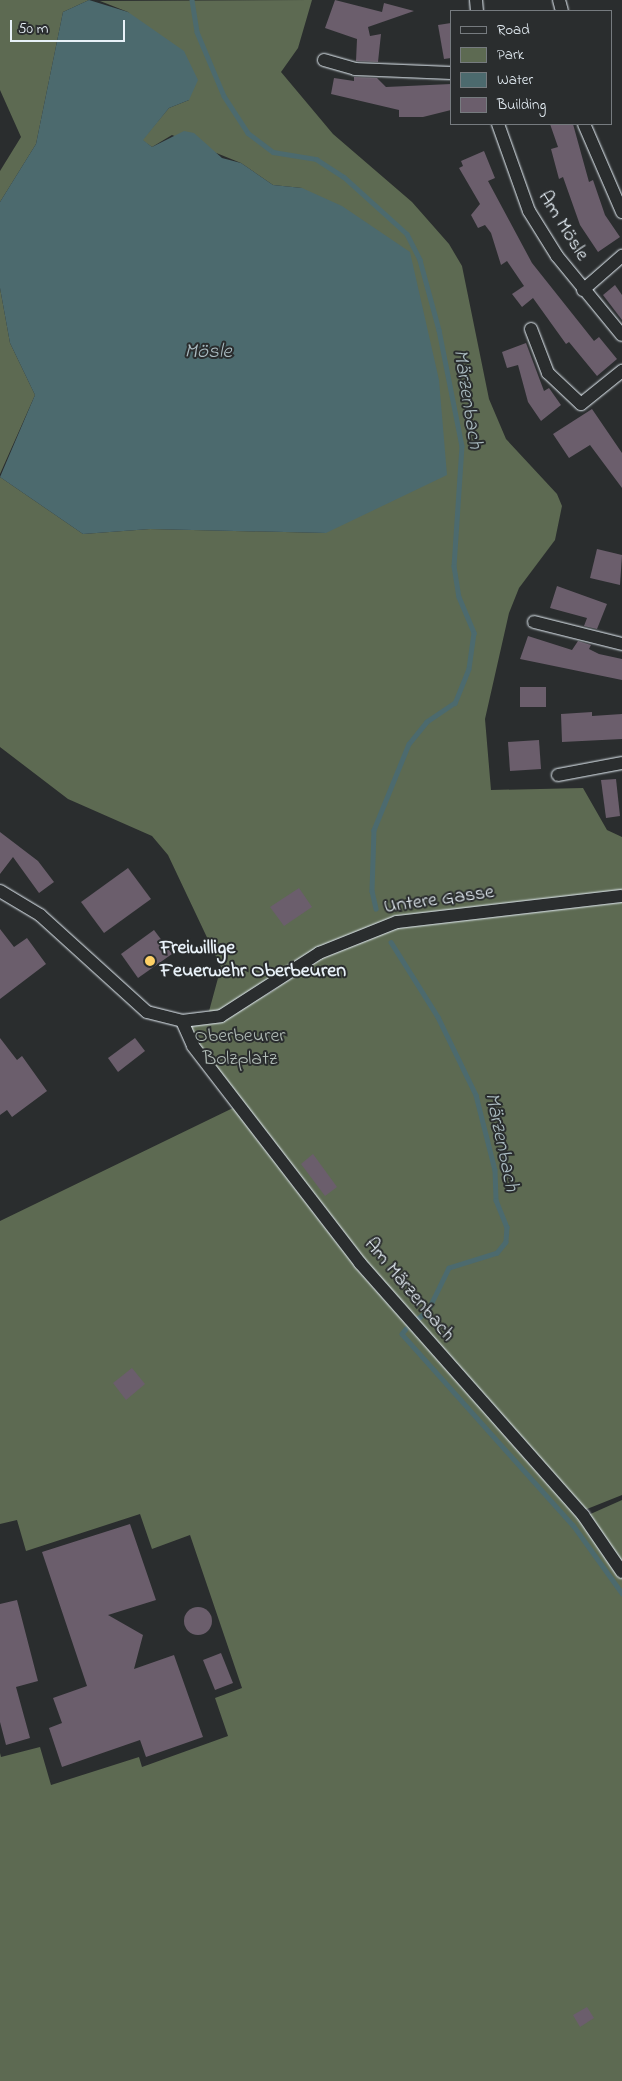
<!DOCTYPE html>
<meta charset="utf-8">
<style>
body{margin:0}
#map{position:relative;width:622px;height:2081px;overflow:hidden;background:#2a2d2e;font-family:"Indie Flower",sans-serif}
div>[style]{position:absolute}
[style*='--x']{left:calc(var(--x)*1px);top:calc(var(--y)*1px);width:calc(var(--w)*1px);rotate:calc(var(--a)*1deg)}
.green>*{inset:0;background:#5d6a52}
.water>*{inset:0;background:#4c6a6e}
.stream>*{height:4.5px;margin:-2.25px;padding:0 2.25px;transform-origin:2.25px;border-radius:2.25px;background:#4c6a6e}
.building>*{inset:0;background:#6b5e6c}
.round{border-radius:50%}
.roads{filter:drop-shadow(0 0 1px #e8f1f8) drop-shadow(0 0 1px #e8f1f8)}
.minor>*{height:12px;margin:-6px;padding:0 6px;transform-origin:6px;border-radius:6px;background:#2a2d2e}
.dots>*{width:14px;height:14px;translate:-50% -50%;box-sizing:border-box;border:2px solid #2a2d2e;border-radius:50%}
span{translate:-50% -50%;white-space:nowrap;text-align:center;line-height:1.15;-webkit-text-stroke:4px #2a2d2e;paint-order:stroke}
.street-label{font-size:20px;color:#e8f1f8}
.poi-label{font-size:20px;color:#e8f1f8;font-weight:700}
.left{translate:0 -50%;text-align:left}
.park-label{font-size:20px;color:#b0bbb6}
.water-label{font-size:21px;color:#aabbc1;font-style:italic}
.legend{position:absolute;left:450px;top:10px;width:162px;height:115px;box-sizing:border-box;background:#2a2d2e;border:1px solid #767b7f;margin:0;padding:6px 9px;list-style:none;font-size:15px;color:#e8f1f8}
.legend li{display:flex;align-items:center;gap:10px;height:25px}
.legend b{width:25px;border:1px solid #767b7f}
.scale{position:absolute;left:10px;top:20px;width:115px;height:22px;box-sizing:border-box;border:2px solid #e8f1f8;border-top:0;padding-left:6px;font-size:15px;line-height:18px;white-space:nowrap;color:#e8f1f8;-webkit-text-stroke:4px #2a2d2e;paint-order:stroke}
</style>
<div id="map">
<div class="green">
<i style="clip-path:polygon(0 0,89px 0,63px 12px,36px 144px,0 202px,0 171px,21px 137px,0 90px)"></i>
<i style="clip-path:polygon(312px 0,298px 48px,281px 72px,333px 134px,412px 202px,449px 244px,462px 266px,489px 399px,506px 439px,557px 494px,562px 506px,555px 540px,519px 588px,509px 613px,485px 719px,491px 790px,583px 788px,607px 830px,622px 837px,622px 891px,395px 917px,317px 950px,220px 1013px,208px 1015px,221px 967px,168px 855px,152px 836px,68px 799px,0 747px,0 477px,83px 534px,150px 529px,326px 533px,302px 188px,273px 185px,241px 163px,172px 135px,152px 147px,142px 140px,169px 108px,189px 100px,128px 12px,100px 1px)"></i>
<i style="clip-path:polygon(0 288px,10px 343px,35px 395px,0 474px)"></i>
<i style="clip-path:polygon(622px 901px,622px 1495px,582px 1511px,340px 1233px,195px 1044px,187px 1024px,222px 1019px,271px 992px,320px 956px,395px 927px)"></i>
<i style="clip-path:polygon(235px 1107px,355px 1263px,580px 1517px,622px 1577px,622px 2081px,0 2081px,0 1753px,1px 1757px,40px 1747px,51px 1785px,139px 1757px,142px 1767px,228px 1736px,215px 1698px,242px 1688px,190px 1535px,152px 1549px,140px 1514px,26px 1551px,17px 1520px,0 1524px,0 1221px)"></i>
<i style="clip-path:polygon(622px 1500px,622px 1568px,586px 1516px)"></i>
</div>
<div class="water">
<i style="clip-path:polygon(89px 0,128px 12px,184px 51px,198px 80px,189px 100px,169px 108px,143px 140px,152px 147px,184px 131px,194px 133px,222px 158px,241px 163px,273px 185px,302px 188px,342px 206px,410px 252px,439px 380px,447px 475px,326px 533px,150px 529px,83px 534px,0 477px,35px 395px,10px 343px,0 288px,0 202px,36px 144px,63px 12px)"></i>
</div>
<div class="stream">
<i style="--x:192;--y:0;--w:32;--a:81"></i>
<i style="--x:197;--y:32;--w:69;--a:67.1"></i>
<i style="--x:224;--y:96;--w:44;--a:57"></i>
<i style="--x:248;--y:133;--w:31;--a:37"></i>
<i style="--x:273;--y:152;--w:44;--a:9.2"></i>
<i style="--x:316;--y:159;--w:33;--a:33"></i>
<i style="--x:344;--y:177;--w:85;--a:42.1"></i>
<i style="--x:407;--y:234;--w:29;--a:63"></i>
<i style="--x:420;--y:260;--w:73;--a:74.8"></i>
<i style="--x:439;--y:330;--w:118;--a:78.8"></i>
<i style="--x:462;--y:446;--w:120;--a:93.8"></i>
<i style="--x:454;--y:566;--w:31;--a:81"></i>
<i style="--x:459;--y:597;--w:39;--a:67"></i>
<i style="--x:474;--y:633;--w:36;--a:98"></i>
<i style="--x:469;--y:669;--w:37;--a:112"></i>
<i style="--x:455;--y:703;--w:34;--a:146"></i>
<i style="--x:427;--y:722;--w:28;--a:129"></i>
<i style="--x:409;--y:744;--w:93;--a:112.1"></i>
<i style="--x:374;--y:830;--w:61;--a:91.9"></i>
<i style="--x:372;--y:891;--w:18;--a:77"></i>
<i style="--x:391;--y:942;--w:89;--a:57.9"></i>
<i style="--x:438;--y:1017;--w:87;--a:64"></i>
<i style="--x:476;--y:1095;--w:77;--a:75.8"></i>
<i style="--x:495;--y:1170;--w:30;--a:88"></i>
<i style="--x:496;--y:1200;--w:29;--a:68"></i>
<i style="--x:507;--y:1227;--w:15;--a:94"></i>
<i style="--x:506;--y:1242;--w:14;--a:129"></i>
<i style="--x:497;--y:1253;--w:50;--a:162.6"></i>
<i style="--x:449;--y:1268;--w:48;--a:116"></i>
<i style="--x:428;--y:1311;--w:13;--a:141"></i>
<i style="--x:406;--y:1329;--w:6;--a:129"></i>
<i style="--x:402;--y:1334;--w:256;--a:48.2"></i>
<i style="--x:573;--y:1525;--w:84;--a:54.2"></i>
</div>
<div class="building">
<i style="clip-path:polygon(335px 0,382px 12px,384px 3px,414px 11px,368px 27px,370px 36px,381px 34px,378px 62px,356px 61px,357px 39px,325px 28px)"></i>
<i style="clip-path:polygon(451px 23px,451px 58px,444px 59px,438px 25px)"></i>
<i style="clip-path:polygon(354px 77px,377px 78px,386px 87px,451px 84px,451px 110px,423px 117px,399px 117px,399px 110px,331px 94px,334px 78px,354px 81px)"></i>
<i style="clip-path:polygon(550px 124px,573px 124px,589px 182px,593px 180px,605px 215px,620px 237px,598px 252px,580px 225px,563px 177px,559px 179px,551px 149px,558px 147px)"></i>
<i style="clip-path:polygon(484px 151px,495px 178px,488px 181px,532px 263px,594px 341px,599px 337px,617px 359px,597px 376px,569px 342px,566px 344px,533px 298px,522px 307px,512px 294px,524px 286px,507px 261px,501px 265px,491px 233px,485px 225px,478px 228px,471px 215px,480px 204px,459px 168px,463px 166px,461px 161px)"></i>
<i style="clip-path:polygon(615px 285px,622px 295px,622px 320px,603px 295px)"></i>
<i style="clip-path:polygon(526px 343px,544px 391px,549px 388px,561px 405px,541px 421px,528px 402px,518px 365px,507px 368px,502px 352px)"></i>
<i style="clip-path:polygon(592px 409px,622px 453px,622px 488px,590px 445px,569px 458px,553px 434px)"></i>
<i style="clip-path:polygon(597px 549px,622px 555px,620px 585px,590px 578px)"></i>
<i style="clip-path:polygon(557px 586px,607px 604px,597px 629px,584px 626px,587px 618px,550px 608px)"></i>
<i style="clip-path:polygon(528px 636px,572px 650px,578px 641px,591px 645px,589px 649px,599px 654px,622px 659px,622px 680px,520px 659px)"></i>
<i style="clip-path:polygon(520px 687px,546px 687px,546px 707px,520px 707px)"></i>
<i style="clip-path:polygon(592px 712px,592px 716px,622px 714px,622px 739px,562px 742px,561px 714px)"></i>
<i style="clip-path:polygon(539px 740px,541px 769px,510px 771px,508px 742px)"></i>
<i style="clip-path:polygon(616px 779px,620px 816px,606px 818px,601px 780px)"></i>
<i style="clip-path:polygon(0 832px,38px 861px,54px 882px,39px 893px,13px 857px,0 874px)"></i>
<i style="clip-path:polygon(128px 868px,151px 899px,104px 933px,81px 902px)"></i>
<i style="clip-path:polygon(299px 888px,312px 907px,284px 926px,270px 907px)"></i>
<i style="clip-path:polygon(0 929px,14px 947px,27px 938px,46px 964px,0 999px)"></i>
<i style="clip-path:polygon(154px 930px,172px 954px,138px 978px,121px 954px)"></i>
<i style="clip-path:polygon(0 1038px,17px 1060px,22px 1056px,47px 1091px,12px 1117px,7px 1110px,0 1115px)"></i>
<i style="clip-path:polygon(135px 1038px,145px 1051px,118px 1072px,108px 1058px)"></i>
<i style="clip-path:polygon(313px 1154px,337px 1187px,325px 1196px,301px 1164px)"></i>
<i style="clip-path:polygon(132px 1368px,145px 1384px,126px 1400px,113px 1383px)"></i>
<i style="clip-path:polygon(130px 1524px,156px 1600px,108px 1615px,143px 1635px,134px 1669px,174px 1655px,203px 1737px,146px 1757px,140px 1740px,62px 1767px,49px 1728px,62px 1723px,53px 1698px,87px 1686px,42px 1552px)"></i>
<i style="clip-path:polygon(17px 1600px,38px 1681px,16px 1687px,30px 1738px,6px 1745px,0 1722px,0 1604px)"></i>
<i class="round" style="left:184px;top:1607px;width:28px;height:28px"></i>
<i style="clip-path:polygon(221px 1653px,233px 1683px,215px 1690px,203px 1660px)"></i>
<i style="clip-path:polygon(587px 2007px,594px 2018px,580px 2027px,573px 2015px)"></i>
</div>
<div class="roads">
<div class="minor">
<i style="--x:476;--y:0;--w:11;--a:85"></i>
<i style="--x:559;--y:0;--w:11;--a:75"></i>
<i style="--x:324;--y:60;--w:32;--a:16"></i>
<i style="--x:355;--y:69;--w:96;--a:2.4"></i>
<i style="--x:498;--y:124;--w:92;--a:70.4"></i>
<i style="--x:529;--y:211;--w:53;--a:58.1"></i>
<i style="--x:557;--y:256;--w:102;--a:50.6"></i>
<i style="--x:584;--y:124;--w:96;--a:66.6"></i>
<i style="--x:583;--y:290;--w:52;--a:-41.1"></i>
<i style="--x:531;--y:329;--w:47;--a:68.9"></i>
<i style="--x:548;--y:373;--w:45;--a:43.2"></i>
<i style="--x:581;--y:404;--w:53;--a:-38.8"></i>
<i style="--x:534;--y:622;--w:91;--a:14"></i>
<i style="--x:558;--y:775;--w:65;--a:-10.6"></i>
<i style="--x:0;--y:891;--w:47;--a:31"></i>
<i style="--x:40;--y:915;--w:144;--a:42.2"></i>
<i style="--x:147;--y:1012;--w:36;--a:14"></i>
<i style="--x:182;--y:1021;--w:39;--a:-7"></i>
<i style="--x:221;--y:1016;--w:117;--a:-32.7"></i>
<i style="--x:319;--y:953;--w:84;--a:-21.7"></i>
<i style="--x:397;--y:922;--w:226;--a:-6.6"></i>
<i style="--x:182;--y:1021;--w:27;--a:66"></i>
<i style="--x:193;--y:1046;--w:274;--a:52.4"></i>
<i style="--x:360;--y:1263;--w:337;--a:48.5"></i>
<i style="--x:583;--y:1515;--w:69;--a:55.6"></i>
</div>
</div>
<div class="dots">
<i style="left:150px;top:961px;background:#ffd166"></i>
</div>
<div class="street-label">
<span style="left:563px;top:226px;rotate:58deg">Am Mösle</span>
<span style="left:439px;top:900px;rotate:-8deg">Untere Gasse</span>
<span style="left:409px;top:1290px;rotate:50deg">Am Märzenbach</span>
</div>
<div class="poi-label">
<span class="left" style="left:160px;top:960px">Freiwillige<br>Feuerwehr Oberbeuren</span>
</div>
<div class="park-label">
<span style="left:240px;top:1048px">Oberbeurer<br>Bolzplatz</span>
</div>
<div class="water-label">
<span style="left:208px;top:352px">Mösle</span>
<span style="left:467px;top:399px;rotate:81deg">Märzenbach</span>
<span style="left:501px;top:1142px;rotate:78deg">Märzenbach</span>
</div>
<ul class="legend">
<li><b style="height:6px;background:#2a2d2e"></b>Road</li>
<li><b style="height:14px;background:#5d6a52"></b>Park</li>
<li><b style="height:14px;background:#4c6a6e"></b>Water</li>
<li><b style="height:14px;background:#6b5e6c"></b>Building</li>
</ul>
<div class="scale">50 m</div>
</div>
